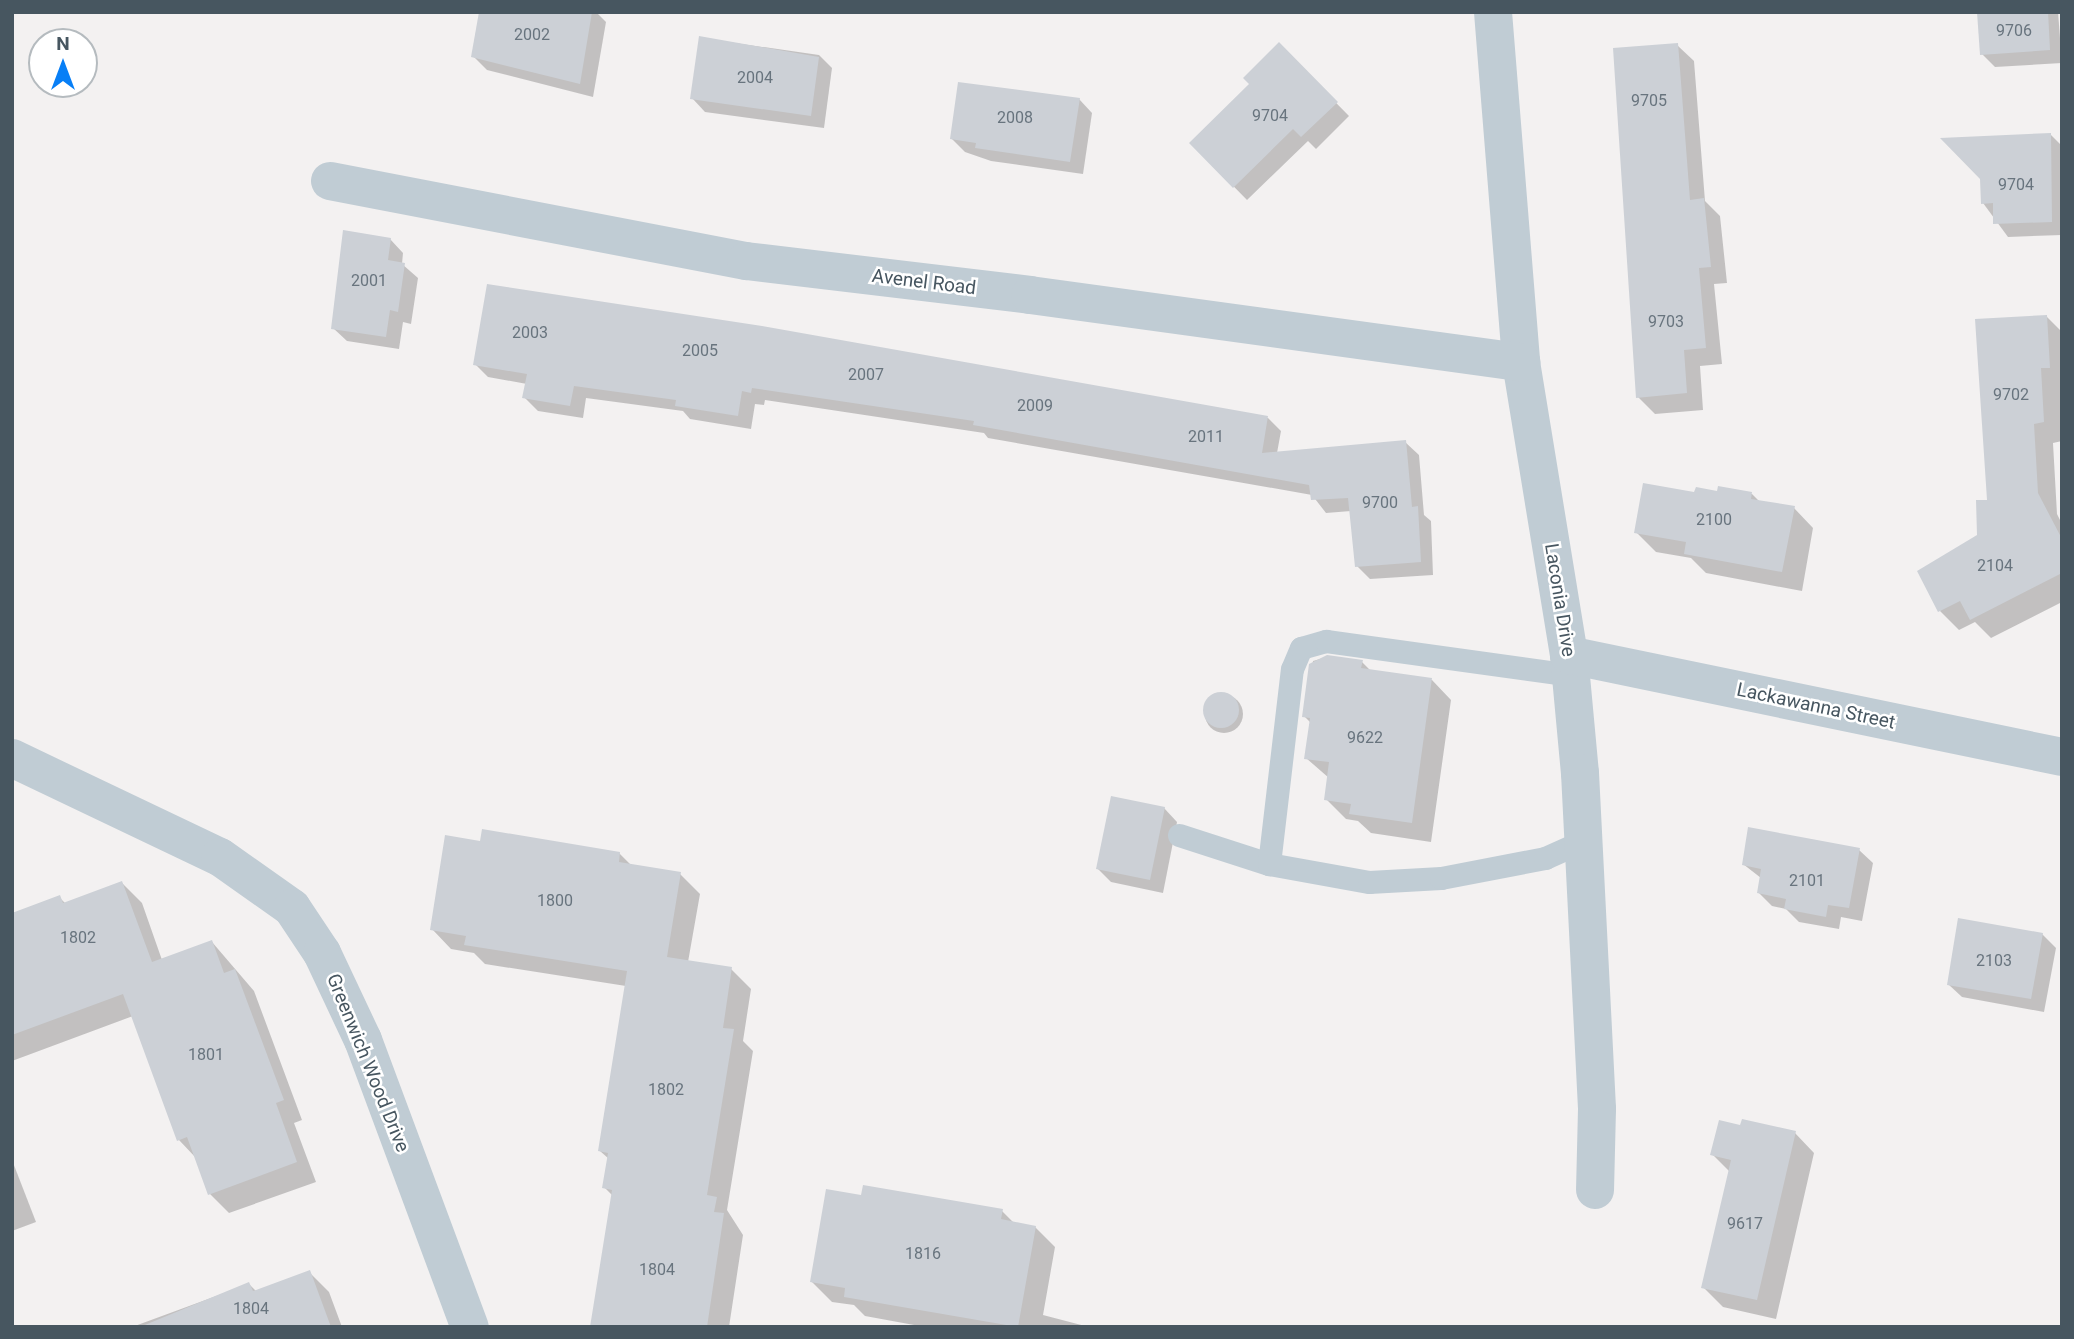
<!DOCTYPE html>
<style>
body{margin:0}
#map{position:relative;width:2074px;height:1339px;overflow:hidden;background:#f3f1f1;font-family:Roboto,sans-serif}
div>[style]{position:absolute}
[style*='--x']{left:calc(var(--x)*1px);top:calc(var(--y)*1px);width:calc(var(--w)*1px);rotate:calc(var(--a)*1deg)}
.shadow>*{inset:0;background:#0003}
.round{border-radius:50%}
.building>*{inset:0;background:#ccd0d6}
.lane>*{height:23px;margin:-11.5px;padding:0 11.5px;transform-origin:11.5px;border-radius:11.5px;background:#c0ccd4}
.street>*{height:38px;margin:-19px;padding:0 19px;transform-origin:19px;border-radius:19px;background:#c0ccd4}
span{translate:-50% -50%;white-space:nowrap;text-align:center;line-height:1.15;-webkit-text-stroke:5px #fff;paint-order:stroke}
.number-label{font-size:16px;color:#68747e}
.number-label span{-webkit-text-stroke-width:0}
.street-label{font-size:19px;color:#475660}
.frame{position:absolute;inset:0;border:14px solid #475660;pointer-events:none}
.north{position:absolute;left:28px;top:28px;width:70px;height:70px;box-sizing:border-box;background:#fff;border:2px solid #b5bbbf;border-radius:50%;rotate:0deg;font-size:19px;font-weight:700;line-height:28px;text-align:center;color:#475660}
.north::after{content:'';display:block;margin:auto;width:24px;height:32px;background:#087ff6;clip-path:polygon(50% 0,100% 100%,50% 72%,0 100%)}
</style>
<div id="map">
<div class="shadow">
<i style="clip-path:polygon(481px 12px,596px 12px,606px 22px,593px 97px,487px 70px,473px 56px)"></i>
<i style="clip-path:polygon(1979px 12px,2058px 12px,2062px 63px,1995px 67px,1982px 54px)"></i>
<i style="clip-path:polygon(700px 38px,819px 55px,832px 68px,824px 128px,705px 112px,692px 98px)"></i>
<i style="clip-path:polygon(1279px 45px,1349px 116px,1316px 149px,1308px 141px,1247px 200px,1191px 143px,1251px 84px)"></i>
<i style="clip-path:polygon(1677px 45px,1694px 61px,1705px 201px,1720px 216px,1727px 283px,1714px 284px,1722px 364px,1700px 366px,1703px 410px,1655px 414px,1638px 397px)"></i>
<i style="clip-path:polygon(1079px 99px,1092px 113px,1083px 174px,991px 161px,965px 152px,951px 138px)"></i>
<i style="clip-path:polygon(2051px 135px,2062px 146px,2062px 235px,2008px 237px,1983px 203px)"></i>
<i style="clip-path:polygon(390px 239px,403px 253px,402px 264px,418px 278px,411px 324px,403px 322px,399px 349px,347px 341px,333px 328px)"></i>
<i style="clip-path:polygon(2046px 316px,2062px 332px,2062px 441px,2053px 443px,2057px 514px,2062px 524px,2062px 602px,1991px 638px,1975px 622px,1959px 630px,1940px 611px,1979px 536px)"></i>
<i style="clip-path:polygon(475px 364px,1268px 418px,1281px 431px,1277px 453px,1405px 442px,1419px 455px,1424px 515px,1431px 521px,1433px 575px,1370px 579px,1357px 566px,1351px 511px,1326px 513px,1312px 495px,988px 438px,984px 433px,765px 400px,764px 405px,755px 404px,751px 429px,690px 419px,683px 411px,586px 398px,583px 418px,538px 411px,524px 397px,527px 384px,488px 377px)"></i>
<i style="clip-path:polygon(1696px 494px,1752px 494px,1760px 502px,1794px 508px,1813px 528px,1802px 591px,1706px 573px,1691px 558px,1656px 552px,1636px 532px)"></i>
<i style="clip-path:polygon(1327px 657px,1362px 662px,1371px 671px,1432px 680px,1451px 700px,1431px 842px,1371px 833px,1358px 821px,1346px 819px,1326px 799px,1329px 778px,1306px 758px,1311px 723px,1304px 716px,1313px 661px)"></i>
<i class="round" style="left:1205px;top:695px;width:38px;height:38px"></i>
<i style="clip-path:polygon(1164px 808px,1177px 822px,1163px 893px,1111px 882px,1098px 869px)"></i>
<i style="clip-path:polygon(482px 843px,619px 853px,632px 866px,680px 874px,700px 894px,688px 962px,731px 969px,751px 989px,743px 1041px,753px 1051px,727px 1210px,743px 1235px,729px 1327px,592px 1327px,613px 1196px,604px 1187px,609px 1159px,600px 1151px,626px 986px,485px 964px,474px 953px,451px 949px,432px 929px)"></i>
<i style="clip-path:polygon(1859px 850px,1873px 863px,1862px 921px,1841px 917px,1839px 929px,1799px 922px,1786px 909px,1772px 906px,1758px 892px,1761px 878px,1743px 864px)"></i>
<i style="clip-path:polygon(122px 883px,142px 903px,162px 960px,212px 942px,254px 991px,302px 1120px,294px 1123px,316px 1182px,229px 1213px,210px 1194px,196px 1158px,179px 1140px,133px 1016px,12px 1061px,12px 915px,59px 897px,66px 904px)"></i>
<i style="clip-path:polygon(2042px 934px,2056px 948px,2044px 1012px,1962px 997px,1948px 984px)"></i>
<i style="clip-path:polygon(1795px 1133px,1814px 1153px,1776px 1319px,1723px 1307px,1703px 1287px,1730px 1172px,1712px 1154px)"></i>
<i style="clip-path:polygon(12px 1160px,36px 1222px,12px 1231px)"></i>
<i style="clip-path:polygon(863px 1197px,1002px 1211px,1014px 1223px,1035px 1227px,1055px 1247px,1043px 1315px,1089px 1327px,925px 1327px,865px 1316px,854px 1305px,832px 1302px,812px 1282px)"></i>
<i style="clip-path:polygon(309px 1272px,329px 1292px,342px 1327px,132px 1327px,249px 1284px,257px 1292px)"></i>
</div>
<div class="building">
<i style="clip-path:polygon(479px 12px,592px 12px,580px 84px,471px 57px)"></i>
<i style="clip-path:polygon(1977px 12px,2048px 12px,2050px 50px,1980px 55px)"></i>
<i style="clip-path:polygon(699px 36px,819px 57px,811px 116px,690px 99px)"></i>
<i style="clip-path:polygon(1279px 42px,1338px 102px,1301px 137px,1293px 129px,1233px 188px,1189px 143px,1249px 84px,1243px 78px)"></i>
<i style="clip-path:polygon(1678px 43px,1690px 200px,1704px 198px,1711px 267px,1699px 268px,1706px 348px,1684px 350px,1687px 393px,1636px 398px,1613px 48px)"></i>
<i style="clip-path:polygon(958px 82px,1080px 98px,1070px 162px,975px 148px,976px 143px,950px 139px)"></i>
<i style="clip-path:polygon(2051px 133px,2052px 222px,1993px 224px,1993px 203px,1981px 204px,1980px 179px,1940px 138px)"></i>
<i style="clip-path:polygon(343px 230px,391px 238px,388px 260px,405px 263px,398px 312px,390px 310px,386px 337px,331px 329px)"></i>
<i style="clip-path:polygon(487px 284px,762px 326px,1268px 416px,1262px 453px,1406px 440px,1412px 507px,1418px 506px,1421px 562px,1355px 567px,1348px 498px,1311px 500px,1309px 485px,973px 425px,974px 421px,752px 388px,751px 393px,742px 391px,738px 416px,675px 406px,676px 400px,574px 386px,570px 406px,522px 398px,527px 374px,473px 365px)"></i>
<i style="clip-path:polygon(2047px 315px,2050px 368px,2041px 368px,2044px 422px,2034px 424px,2038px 493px,2062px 539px,2062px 573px,1970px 620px,1960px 601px,1938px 612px,1917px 571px,1977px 535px,1976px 500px,1987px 500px,1975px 319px)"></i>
<i style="clip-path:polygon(1643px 483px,1694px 492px,1696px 487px,1717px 491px,1718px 486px,1752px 492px,1751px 499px,1795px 506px,1782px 572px,1684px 554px,1686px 542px,1634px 533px)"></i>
<i style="clip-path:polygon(1327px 655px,1363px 660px,1361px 668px,1432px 678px,1412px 823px,1349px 814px,1351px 804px,1324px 800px,1329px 762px,1304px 759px,1310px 718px,1302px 717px,1309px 664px)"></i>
<i class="round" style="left:1203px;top:692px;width:36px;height:36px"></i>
<i style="clip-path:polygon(1111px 796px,1165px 807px,1150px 880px,1096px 869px)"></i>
<i style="clip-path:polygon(1748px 827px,1860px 848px,1849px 908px,1828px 905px,1826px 917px,1784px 909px,1786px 899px,1757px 893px,1761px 869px,1742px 865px)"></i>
<i style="clip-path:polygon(482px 829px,620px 852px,619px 862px,681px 872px,667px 957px,732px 967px,723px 1028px,734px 1029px,707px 1195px,717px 1197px,714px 1212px,724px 1213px,707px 1327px,590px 1327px,612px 1190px,602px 1188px,608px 1153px,598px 1151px,627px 971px,464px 945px,466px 936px,430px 930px,445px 835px,480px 841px)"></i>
<i style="clip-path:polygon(122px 881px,152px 962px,212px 940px,224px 973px,235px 969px,284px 1100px,276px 1103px,297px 1162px,208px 1195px,187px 1137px,177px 1141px,123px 994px,12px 1035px,12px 913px,60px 895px,63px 903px)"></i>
<i style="clip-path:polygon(1958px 918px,2043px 933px,2031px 999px,1947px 985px)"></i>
<i style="clip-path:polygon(1742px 1119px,1796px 1131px,1757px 1300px,1701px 1288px,1731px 1160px,1710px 1155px,1719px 1120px,1740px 1125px)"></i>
<i style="clip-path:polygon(863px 1185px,1003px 1209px,1001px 1219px,1036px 1226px,1018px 1327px,844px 1297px,845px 1288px,810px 1282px,826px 1189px,861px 1195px)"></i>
<i style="clip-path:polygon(310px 1270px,331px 1327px,140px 1327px,249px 1282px,253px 1291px)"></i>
</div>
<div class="lane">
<i style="--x:1179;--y:835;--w:95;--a:17.9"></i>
<i style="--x:1269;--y:864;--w:102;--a:10.2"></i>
<i style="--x:1369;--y:882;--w:72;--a:-3.2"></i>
<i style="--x:1441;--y:878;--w:106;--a:-10.9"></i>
<i style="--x:1545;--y:858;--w:44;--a:-24.2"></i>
<i style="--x:1269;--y:864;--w:196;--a:-83.3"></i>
<i style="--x:1292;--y:669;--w:23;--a:-67"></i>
<i style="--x:1301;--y:648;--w:26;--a:-16"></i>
<i style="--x:1326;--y:641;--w:247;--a:7.9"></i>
</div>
<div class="street">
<i style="--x:1493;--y:12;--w:351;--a:85.4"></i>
<i style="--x:1521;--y:362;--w:297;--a:80.7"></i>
<i style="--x:1569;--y:655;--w:119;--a:84.7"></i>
<i style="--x:1580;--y:773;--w:336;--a:87.1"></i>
<i style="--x:1597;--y:1109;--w:81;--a:91.4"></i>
<i style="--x:330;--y:181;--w:424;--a:10.9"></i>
<i style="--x:746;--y:261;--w:286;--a:6.8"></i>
<i style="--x:1030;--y:295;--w:496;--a:7.8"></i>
<i style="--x:1569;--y:655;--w:503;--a:11.69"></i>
<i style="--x:12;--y:758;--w:230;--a:25.5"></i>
<i style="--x:220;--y:857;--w:88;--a:35.3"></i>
<i style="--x:292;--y:908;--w:54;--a:56.3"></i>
<i style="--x:322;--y:953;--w:96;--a:64.8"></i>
<i style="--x:363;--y:1040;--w:306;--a:69.6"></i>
</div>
<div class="number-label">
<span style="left:2014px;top:31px">9706</span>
<span style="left:532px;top:35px">2002</span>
<span style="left:755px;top:78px">2004</span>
<span style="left:1649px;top:101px">9705</span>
<span style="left:1270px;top:116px">9704</span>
<span style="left:1015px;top:118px">2008</span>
<span style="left:2016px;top:185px">9704</span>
<span style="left:369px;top:281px">2001</span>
<span style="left:1666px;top:322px">9703</span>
<span style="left:530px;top:333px">2003</span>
<span style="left:700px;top:351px">2005</span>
<span style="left:866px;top:375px">2007</span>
<span style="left:2011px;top:395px">9702</span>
<span style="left:1035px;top:406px">2009</span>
<span style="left:1206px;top:437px">2011</span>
<span style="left:1380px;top:503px">9700</span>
<span style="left:1714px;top:520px">2100</span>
<span style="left:1995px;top:566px">2104</span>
<span style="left:1365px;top:738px">9622</span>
<span style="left:1807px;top:881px">2101</span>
<span style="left:555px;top:901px">1800</span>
<span style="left:78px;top:938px">1802</span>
<span style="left:1994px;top:961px">2103</span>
<span style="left:206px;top:1055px">1801</span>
<span style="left:666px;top:1090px">1802</span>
<span style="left:1745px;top:1224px">9617</span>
<span style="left:923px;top:1254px">1816</span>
<span style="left:657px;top:1270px">1804</span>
<span style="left:251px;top:1309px">1804</span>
</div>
<div class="street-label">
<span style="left:924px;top:282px;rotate:7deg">Avenel Road</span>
<span style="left:1560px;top:600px;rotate:81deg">Laconia Drive</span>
<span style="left:1816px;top:706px;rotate:12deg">Lackawanna Street</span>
<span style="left:368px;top:1063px;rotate:68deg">Greenwich Wood Drive</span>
</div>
<div class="frame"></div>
<div class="north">N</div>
</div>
